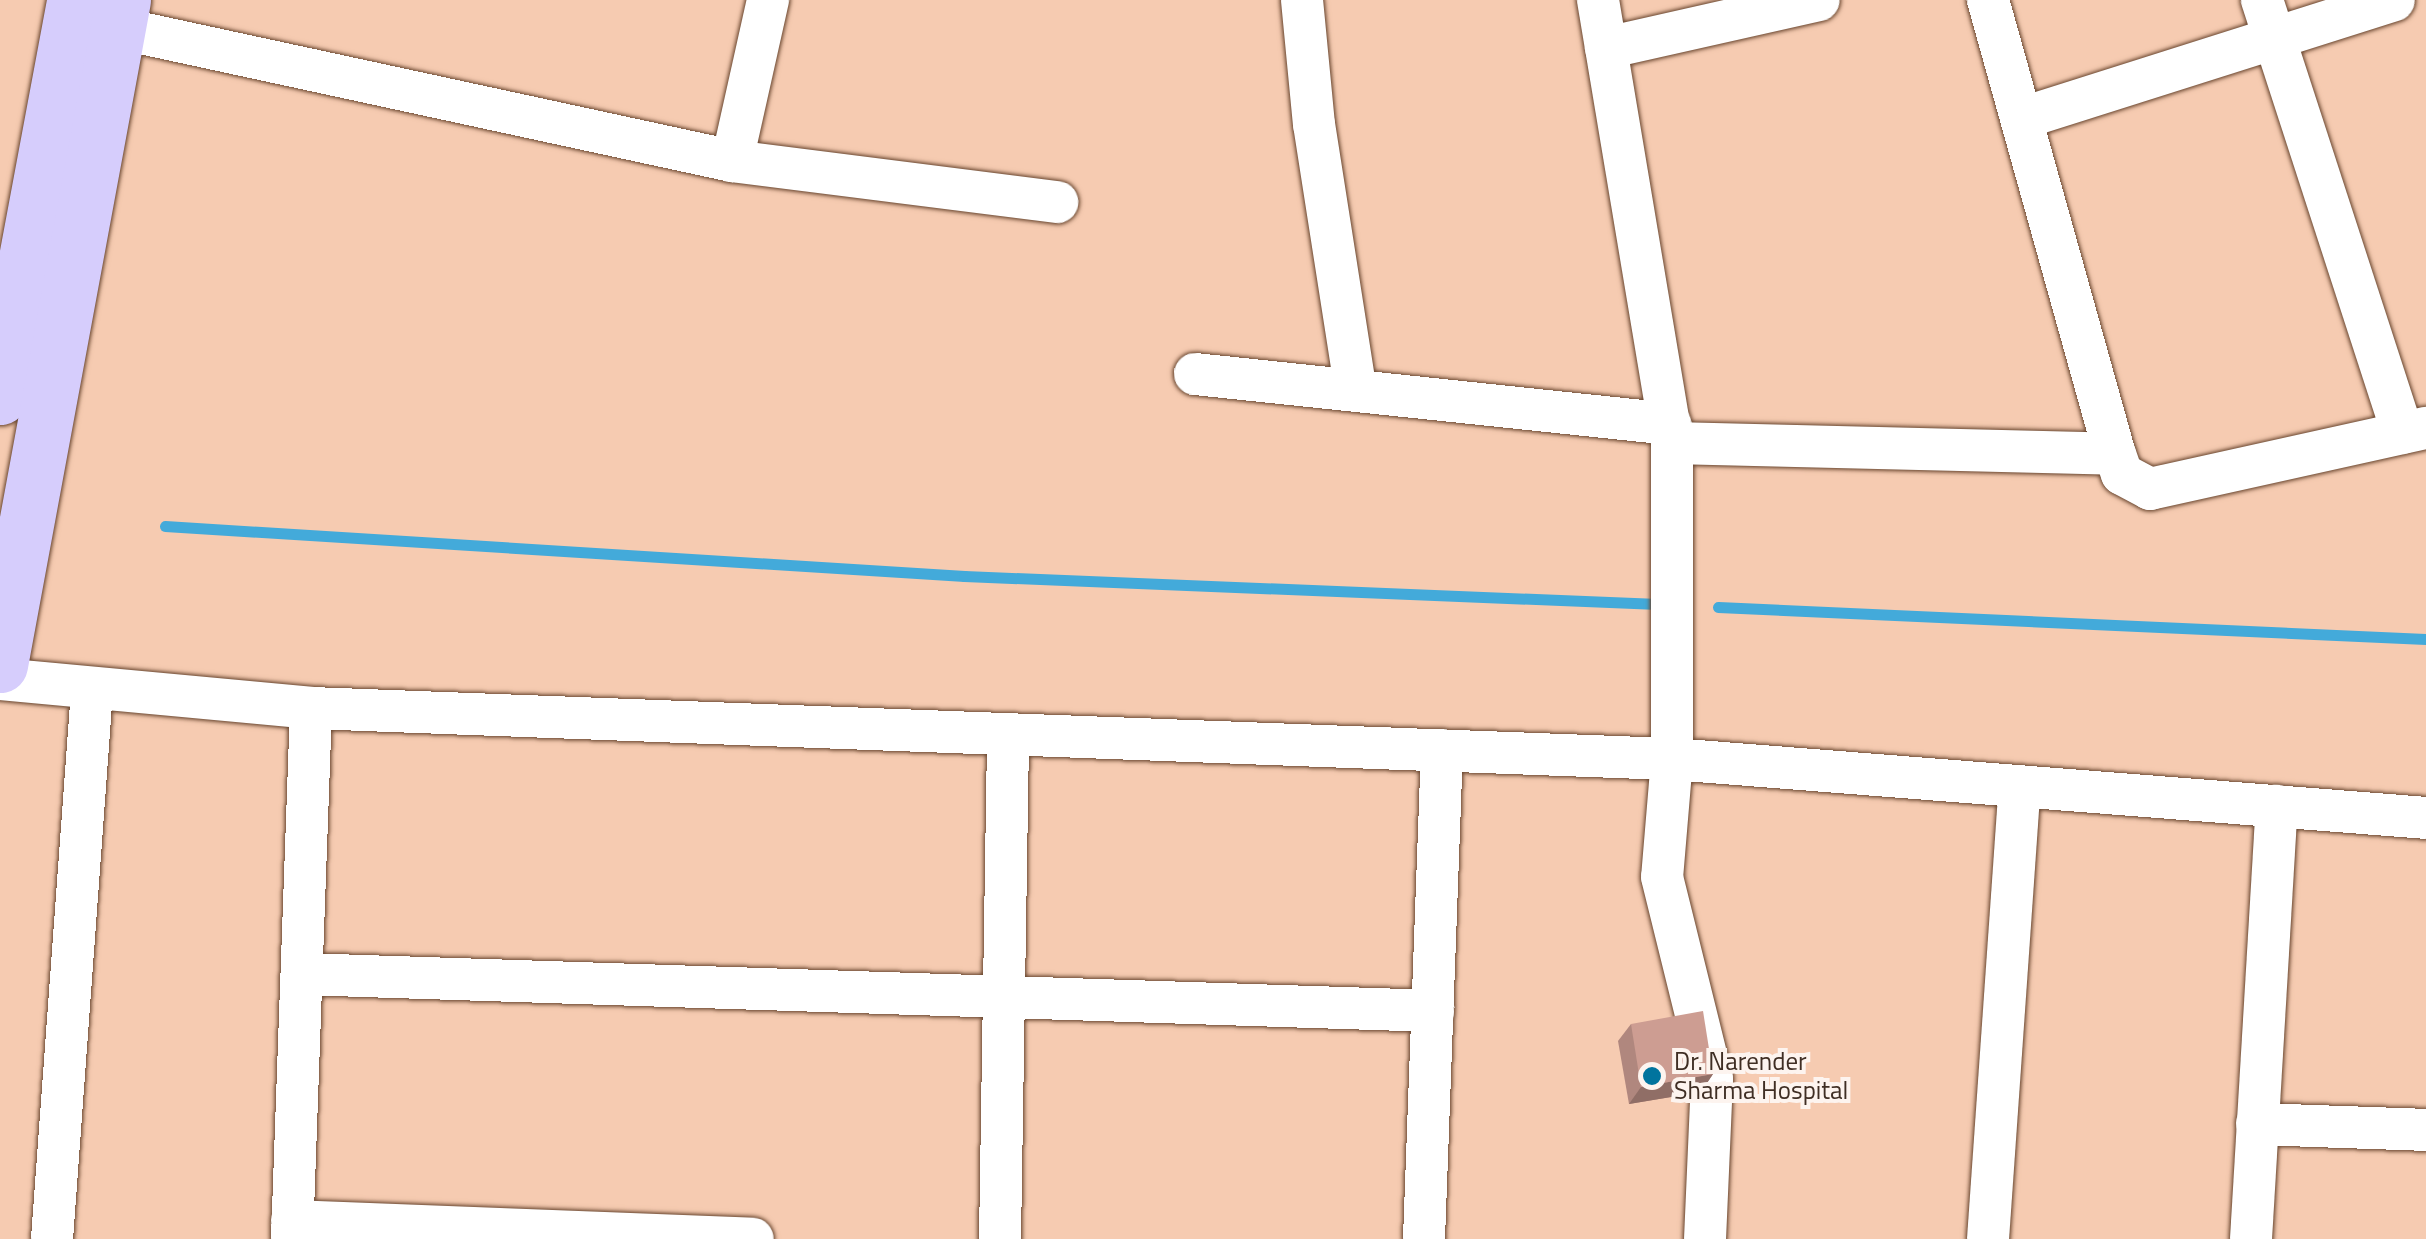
<!DOCTYPE html>
<style>
body{margin:0}
#map{position:relative;width:2426px;height:1239px;overflow:hidden;background:#f6cbb1;font-family:"Titillium Web",sans-serif}
div>[style]{position:absolute}
[style*='--x']{left:calc(var(--x)*1px);top:calc(var(--y)*1px);width:calc(var(--w)*1px);rotate:calc(var(--a)*1deg)}
.stream>*{height:11px;margin:-5.5px;padding:0 5.5px;transform-origin:5.5px;border-radius:5.5px;background:#43aada}
.roads{filter:drop-shadow(0 0 2px #68452e) drop-shadow(0 0 2px #68452e)}
.street>*{height:42px;margin:-21px;padding:0 21px;transform-origin:21px;border-radius:21px;background:#fff}
.primary>*{height:55px;margin:-27.5px;padding:0 27.5px;transform-origin:27.5px;border-radius:27.5px;background:#d6cdfc}
.wall>*{inset:0;background:#b0877e}
.shaded-wall>*{inset:0;background:#906e66}
.building>*{inset:0;background:#cd9d92}
.dots>*{width:28px;height:28px;translate:-50% -50%;box-sizing:border-box;border:5px solid #fdf4ef;border-radius:50%}
span{translate:-50% -50%;white-space:nowrap;text-align:center;line-height:1.15;-webkit-text-stroke:8px #fdf4ef;paint-order:stroke}
.poi-label{font-size:25px;color:#3f2e24}
.left{translate:0 -50%;text-align:left}
</style>
<div id="map">
<div class="stream">
<i style="--x:165;--y:526;--w:801;--a:3.58"></i>
<i style="--x:964;--y:576;--w:695;--a:2.31"></i>
<i style="--x:1718;--y:607;--w:709;--a:2.59"></i>
</div>
<div class="roads">
<div class="street">
<i style="--x:1302;--y:0;--w:125;--a:84.5"></i>
<i style="--x:1314;--y:124;--w:270;--a:81.1"></i>
<i style="--x:1598;--y:0;--w:449;--a:80.5"></i>
<i style="--x:1672;--y:443;--w:316;--a:90"></i>
<i style="--x:1672;--y:759;--w:118;--a:94.8"></i>
<i style="--x:1662;--y:877;--w:208;--a:76.1"></i>
<i style="--x:1712;--y:1079;--w:160;--a:92.5"></i>
<i style="--x:1988;--y:0;--w:471;--a:74.4"></i>
<i style="--x:2262;--y:0;--w:455;--a:72"></i>
<i style="--x:118;--y:28;--w:628;--a:12.22"></i>
<i style="--x:732;--y:161;--w:328;--a:7.2"></i>
<i style="--x:1606;--y:48;--w:218;--a:-12.7"></i>
<i style="--x:2023;--y:118;--w:389;--a:-17.6"></i>
<i style="--x:732;--y:161;--w:165;--a:-77.4"></i>
<i style="--x:1195;--y:374;--w:478;--a:6"></i>
<i style="--x:1672;--y:443;--w:443;--a:1.4"></i>
<i style="--x:2115;--y:454;--w:21;--a:71"></i>
<i style="--x:2122;--y:474;--w:32;--a:28"></i>
<i style="--x:2150;--y:489;--w:283;--a:-12.5"></i>
<i style="--x:0;--y:679;--w:312;--a:5.3"></i>
<i style="--x:311;--y:708;--w:1362;--a:2.15"></i>
<i style="--x:1672;--y:759;--w:756;--a:4.47"></i>
<i style="--x:302;--y:974;--w:1132;--a:1.87"></i>
<i style="--x:2257;--y:1124;--w:169;--a:2"></i>
<i style="--x:292;--y:1221;--w:461;--a:2.2"></i>
<i style="--x:52;--y:1239;--w:549;--a:-85.83"></i>
<i style="--x:292;--y:1239;--w:531;--a:-87.95"></i>
<i style="--x:1000;--y:1239;--w:500;--a:-89.08"></i>
<i style="--x:1424;--y:1239;--w:489;--a:-87.9"></i>
<i style="--x:1988;--y:1239;--w:453;--a:-86"></i>
<i style="--x:2251;--y:1239;--w:434;--a:-86.6"></i>
</div>
<div class="primary">
<i style="--x:0;--y:397;--w:404;--a:-79.4"></i>
<i style="--x:0;--y:665;--w:676;--a:-79.52"></i>
</div>
</div>
<div class="wall">
<i style="clip-path:polygon(1631px 1024px,1713px 1074px,1701px 1092px,1629px 1104px,1618px 1041px)"></i>
</div>
<div class="shaded-wall">
<i style="clip-path:polygon(1713px 1074px,1701px 1092px,1629px 1104px,1641px 1087px)"></i>
</div>
<div class="building">
<i style="clip-path:polygon(1703px 1011px,1713px 1074px,1641px 1087px,1631px 1024px)"></i>
</div>
<div class="dots">
<i style="left:1652px;top:1076px;background:#01749e"></i>
</div>
<div class="poi-label">
<span class="left" style="left:1674px;top:1076px">Dr. Narender<br>Sharma Hospital</span>
</div>
</div>
